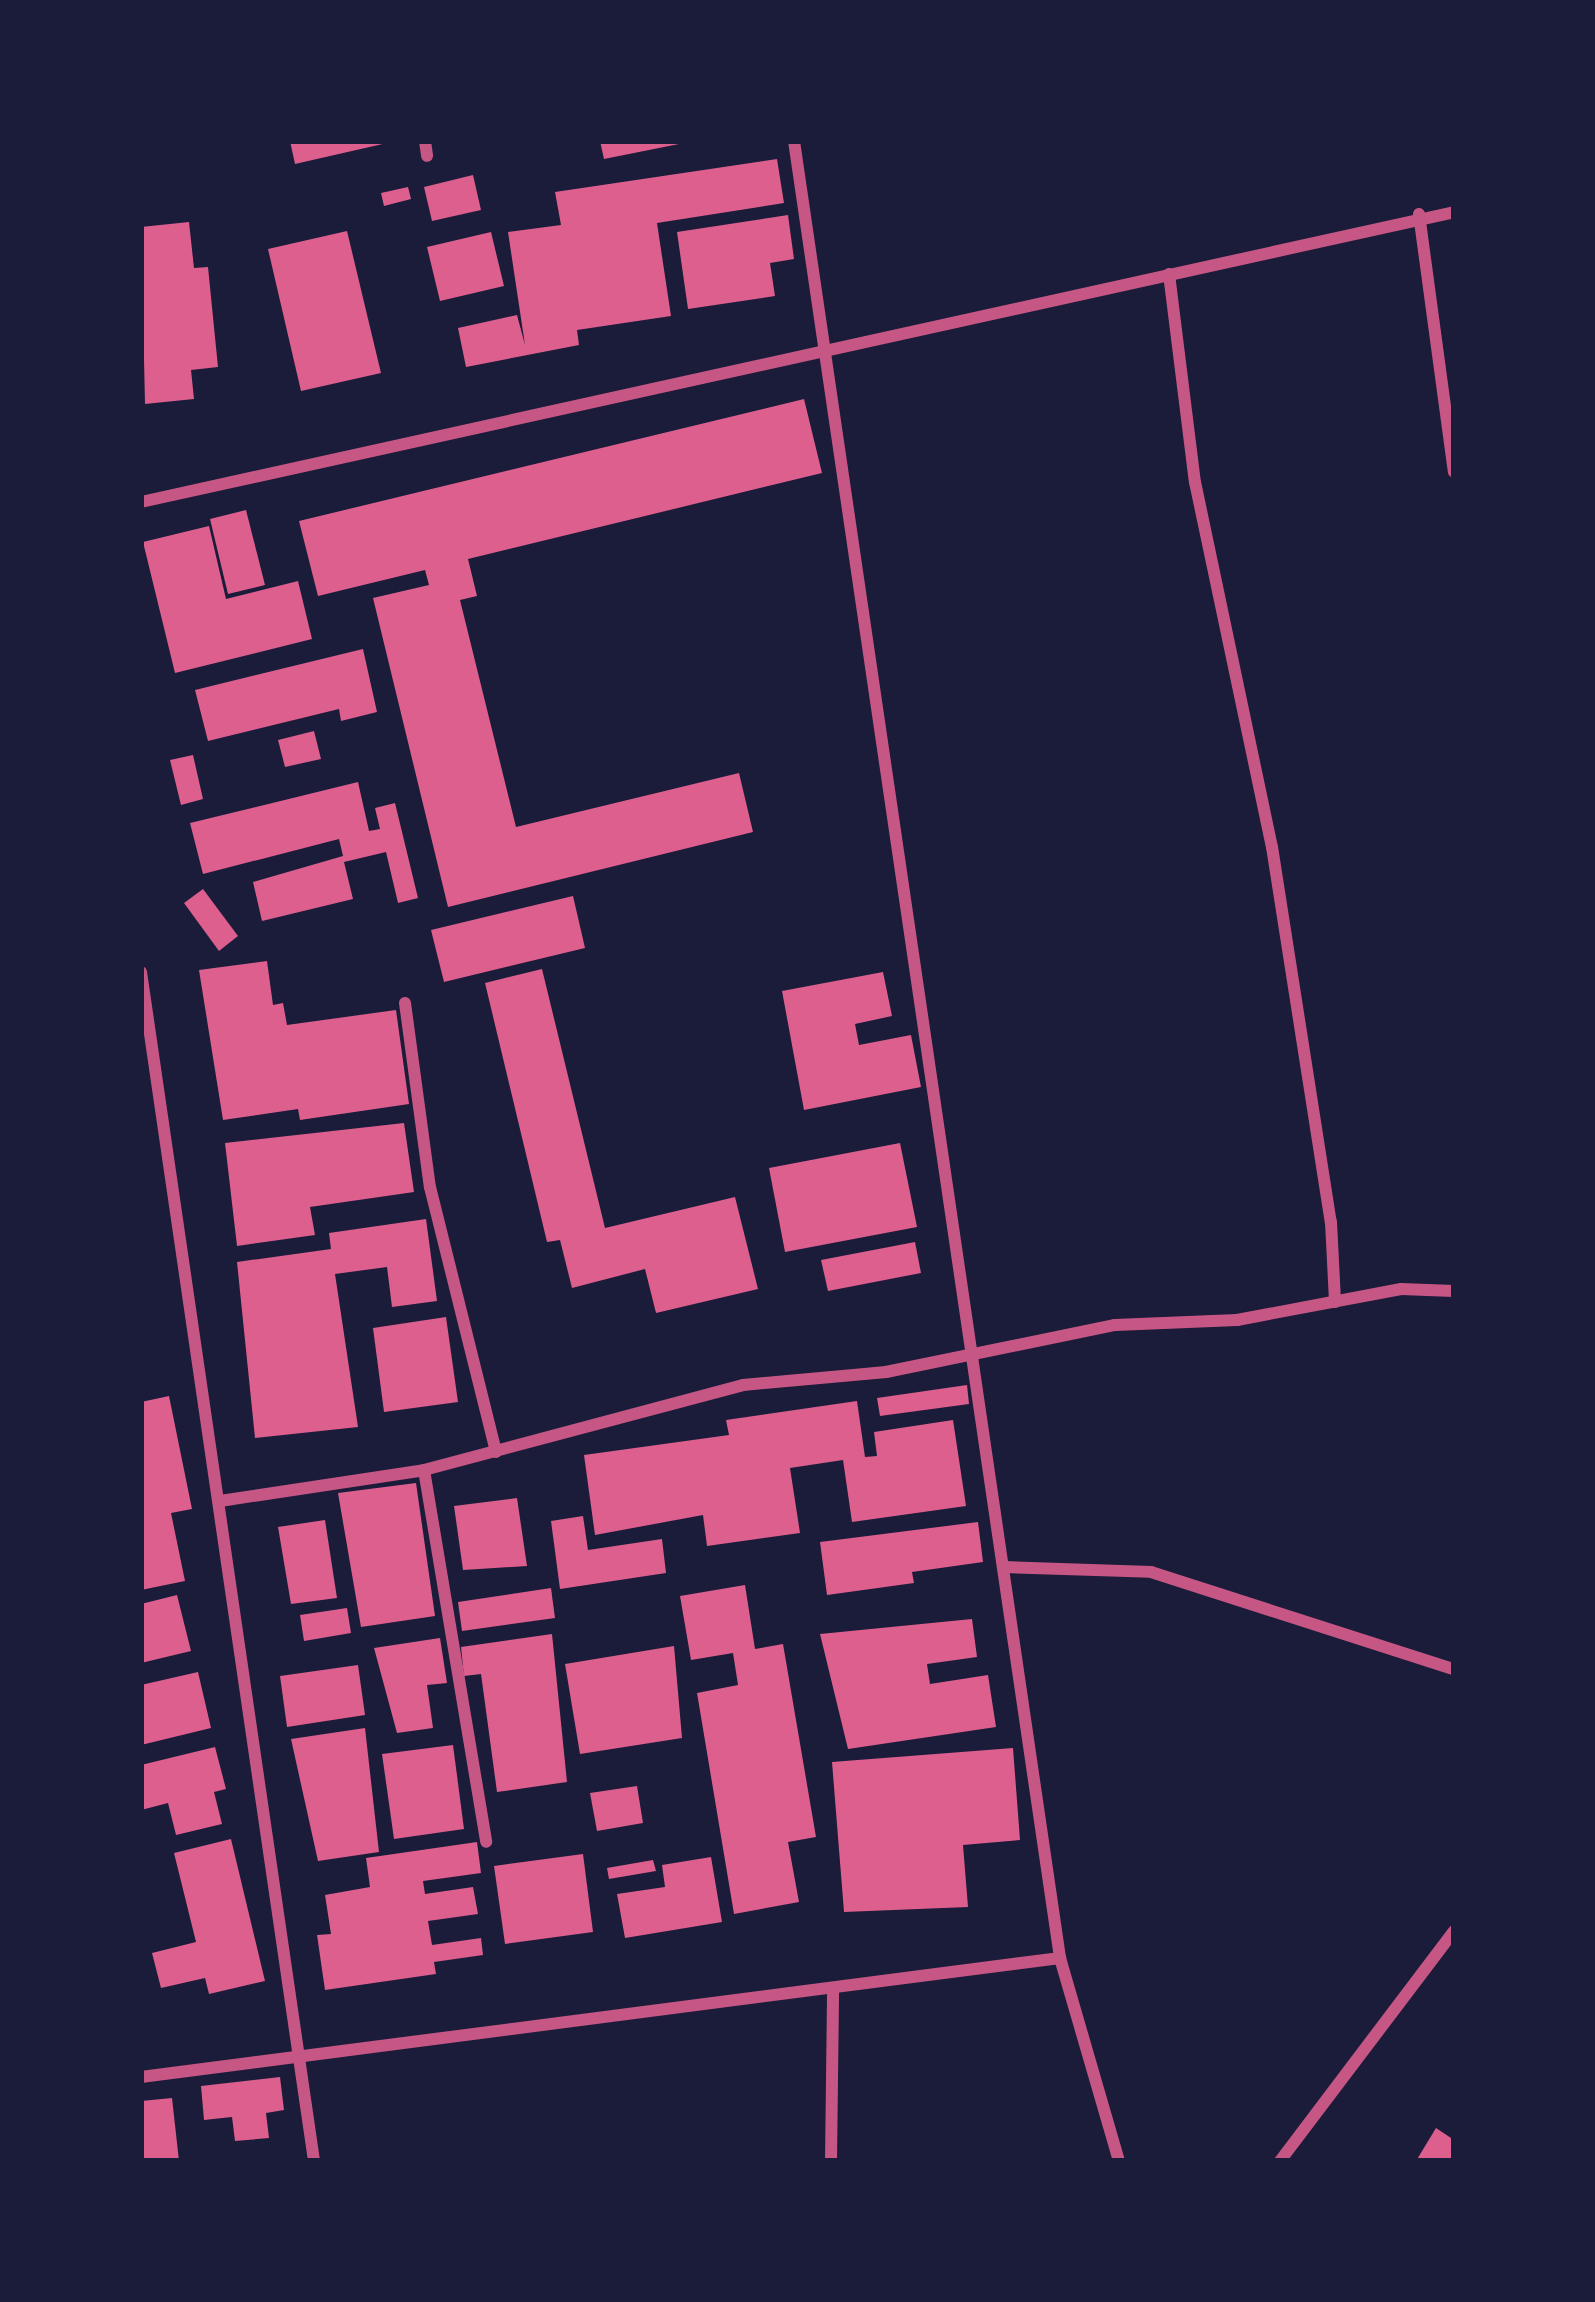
<!DOCTYPE html>
<style>
body{margin:0}
#map{position:relative;width:1595px;height:2302px;overflow:hidden;background:#1b1b3a;font-family:"Roboto Condensed",sans-serif}
div>[style]{position:absolute}
[style*='--x']{left:calc(var(--x)*1px);top:calc(var(--y)*1px);width:calc(var(--w)*1px);rotate:calc(var(--a)*1deg)}
.building>*{inset:0;background:#dd5f8e}
.minor>*{height:12px;margin:-6px;padding:0 6px;transform-origin:6px;border-radius:6px;background:#c65784}
span{translate:-50% -50%;white-space:nowrap;text-align:center;line-height:1.15;-webkit-text-stroke:10px #1b1b3a;paint-order:stroke}
.frame{position:absolute;inset:0;border:144px solid #1b1b3a;pointer-events:none}
</style>
<div id="map">
<div class="building">
<i style="clip-path:polygon(290px 141px,387px 141px,387px 143px,295px 164px)"></i>
<i style="clip-path:polygon(600px 141px,684px 141px,684px 143px,604px 159px)"></i>
<i style="clip-path:polygon(777px 159px,784px 203px,657px 223px,671px 316px,577px 330px,579px 345px,466px 367px,458px 328px,517px 315px,525px 345px,508px 232px,561px 225px,555px 192px)"></i>
<i style="clip-path:polygon(473px 175px,481px 210px,432px 221px,424px 187px)"></i>
<i style="clip-path:polygon(408px 187px,411px 199px,384px 206px,381px 193px)"></i>
<i style="clip-path:polygon(788px 215px,794px 259px,770px 263px,775px 296px,688px 309px,677px 232px)"></i>
<i style="clip-path:polygon(189px 222px,194px 268px,208px 267px,218px 367px,191px 370px,194px 399px,145px 404px,141px 227px)"></i>
<i style="clip-path:polygon(347px 231px,381px 373px,301px 391px,268px 249px)"></i>
<i style="clip-path:polygon(491px 232px,504px 286px,440px 301px,427px 247px)"></i>
<i style="clip-path:polygon(804px 399px,822px 473px,468px 559px,477px 596px,460px 600px,516px 827px,739px 773px,753px 832px,448px 907px,373px 598px,429px 585px,425px 570px,318px 596px,299px 521px)"></i>
<i style="clip-path:polygon(246px 510px,265px 585px,228px 594px,210px 519px)"></i>
<i style="clip-path:polygon(209px 526px,226px 599px,298px 581px,312px 639px,175px 673px,143px 542px)"></i>
<i style="clip-path:polygon(363px 649px,377px 712px,341px 721px,339px 709px,208px 741px,195px 690px)"></i>
<i style="clip-path:polygon(314px 731px,321px 759px,285px 767px,278px 740px)"></i>
<i style="clip-path:polygon(193px 755px,203px 799px,181px 805px,170px 760px)"></i>
<i style="clip-path:polygon(358px 782px,369px 831px,380px 829px,375px 808px,395px 803px,418px 898px,398px 903px,386px 852px,344px 862px,353px 899px,262px 921px,253px 882px,343px 856px,339px 839px,203px 874px,190px 823px)"></i>
<i style="clip-path:polygon(203px 889px,238px 936px,219px 951px,184px 903px)"></i>
<i style="clip-path:polygon(573px 896px,585px 948px,444px 982px,431px 930px)"></i>
<i style="clip-path:polygon(267px 961px,273px 1005px,283px 1003px,287px 1025px,396px 1010px,409px 1104px,300px 1120px,298px 1109px,223px 1120px,199px 970px)"></i>
<i style="clip-path:polygon(542px 969px,605px 1228px,735px 1197px,758px 1289px,656px 1313px,645px 1269px,572px 1288px,560px 1240px,547px 1242px,485px 983px)"></i>
<i style="clip-path:polygon(883px 972px,892px 1016px,855px 1024px,859px 1045px,911px 1035px,921px 1087px,804px 1110px,782px 991px)"></i>
<i style="clip-path:polygon(404px 1123px,414px 1192px,310px 1207px,315px 1235px,237px 1246px,225px 1143px)"></i>
<i style="clip-path:polygon(900px 1143px,917px 1227px,785px 1252px,769px 1168px)"></i>
<i style="clip-path:polygon(426px 1219px,437px 1301px,392px 1307px,387px 1267px,335px 1274px,358px 1427px,255px 1438px,237px 1262px,331px 1249px,329px 1233px)"></i>
<i style="clip-path:polygon(915px 1242px,921px 1273px,828px 1291px,821px 1260px)"></i>
<i style="clip-path:polygon(446px 1317px,458px 1402px,384px 1412px,373px 1328px)"></i>
<i style="clip-path:polygon(967px 1385px,969px 1404px,880px 1416px,877px 1398px)"></i>
<i style="clip-path:polygon(169px 1396px,192px 1509px,171px 1513px,185px 1581px,141px 1590px,141px 1402px)"></i>
<i style="clip-path:polygon(857px 1401px,865px 1457px,877px 1456px,874px 1432px,953px 1420px,966px 1506px,852px 1522px,843px 1460px,790px 1468px,800px 1533px,707px 1546px,703px 1515px,595px 1535px,584px 1455px,729px 1435px,726px 1420px)"></i>
<i style="clip-path:polygon(416px 1483px,435px 1616px,361px 1627px,338px 1493px)"></i>
<i style="clip-path:polygon(517px 1498px,527px 1566px,463px 1570px,454px 1506px)"></i>
<i style="clip-path:polygon(583px 1516px,588px 1550px,662px 1539px,666px 1573px,560px 1589px,551px 1521px)"></i>
<i style="clip-path:polygon(325px 1520px,337px 1598px,291px 1604px,278px 1527px)"></i>
<i style="clip-path:polygon(978px 1522px,983px 1562px,912px 1572px,914px 1583px,827px 1595px,820px 1542px)"></i>
<i style="clip-path:polygon(745px 1585px,755px 1649px,783px 1644px,816px 1837px,788px 1842px,799px 1902px,734px 1914px,697px 1693px,738px 1685px,733px 1653px,691px 1660px,680px 1596px)"></i>
<i style="clip-path:polygon(551px 1588px,555px 1618px,462px 1631px,458px 1602px)"></i>
<i style="clip-path:polygon(177px 1595px,191px 1651px,141px 1663px,141px 1604px)"></i>
<i style="clip-path:polygon(347px 1608px,351px 1633px,304px 1641px,300px 1615px)"></i>
<i style="clip-path:polygon(972px 1619px,977px 1657px,927px 1664px,930px 1684px,988px 1675px,996px 1727px,848px 1749px,820px 1634px)"></i>
<i style="clip-path:polygon(552px 1634px,567px 1782px,497px 1792px,481px 1674px,464px 1676px,461px 1647px)"></i>
<i style="clip-path:polygon(440px 1638px,447px 1683px,427px 1685px,433px 1728px,397px 1733px,374px 1648px)"></i>
<i style="clip-path:polygon(674px 1646px,682px 1738px,580px 1754px,565px 1664px)"></i>
<i style="clip-path:polygon(358px 1665px,365px 1715px,287px 1727px,280px 1676px)"></i>
<i style="clip-path:polygon(198px 1672px,211px 1728px,141px 1745px,141px 1685px)"></i>
<i style="clip-path:polygon(365px 1728px,379px 1852px,318px 1861px,291px 1739px)"></i>
<i style="clip-path:polygon(453px 1745px,464px 1829px,394px 1839px,382px 1754px)"></i>
<i style="clip-path:polygon(215px 1747px,226px 1789px,214px 1792px,222px 1824px,176px 1835px,168px 1803px,141px 1810px,141px 1765px)"></i>
<i style="clip-path:polygon(1013px 1748px,1020px 1840px,963px 1845px,968px 1907px,844px 1912px,832px 1762px)"></i>
<i style="clip-path:polygon(637px 1786px,643px 1823px,597px 1831px,590px 1793px)"></i>
<i style="clip-path:polygon(231px 1839px,265px 1981px,209px 1994px,205px 1978px,161px 1988px,152px 1953px,196px 1942px,174px 1853px)"></i>
<i style="clip-path:polygon(477px 1842px,481px 1873px,423px 1881px,425px 1894px,473px 1887px,478px 1914px,428px 1921px,432px 1945px,481px 1938px,483px 1955px,434px 1962px,436px 1974px,325px 1990px,317px 1935px,331px 1934px,325px 1895px,370px 1887px,366px 1858px)"></i>
<i style="clip-path:polygon(583px 1854px,593px 1932px,505px 1944px,494px 1866px)"></i>
<i style="clip-path:polygon(711px 1857px,722px 1922px,625px 1938px,617px 1894px,665px 1887px,662px 1865px)"></i>
<i style="clip-path:polygon(653px 1860px,656px 1871px,609px 1879px,607px 1868px)"></i>
<i style="clip-path:polygon(280px 2077px,284px 2110px,266px 2113px,269px 2138px,235px 2141px,232px 2117px,204px 2120px,201px 2086px)"></i>
<i style="clip-path:polygon(172px 2098px,179px 2161px,141px 2161px,141px 2101px)"></i>
<i style="clip-path:polygon(1436px 2128px,1454px 2140px,1454px 2161px,1416px 2161px)"></i>
</div>
<div class="minor">
<i style="--x:425;--y:141;--w:15;--a:82"></i>
<i style="--x:794;--y:141;--w:1836;--a:81.67"></i>
<i style="--x:1060;--y:1958;--w:211;--a:73.8"></i>
<i style="--x:1419;--y:214;--w:260;--a:82.3"></i>
<i style="--x:1169;--y:274;--w:210;--a:82.9"></i>
<i style="--x:1195;--y:482;--w:373;--a:78.1"></i>
<i style="--x:1272;--y:847;--w:380;--a:81.1"></i>
<i style="--x:1331;--y:1222;--w:80;--a:87.1"></i>
<i style="--x:141;--y:502;--w:1345;--a:-12.45"></i>
<i style="--x:141;--y:972;--w:1202;--a:81.72"></i>
<i style="--x:405;--y:1003;--w:186;--a:82.3"></i>
<i style="--x:430;--y:1187;--w:273;--a:76"></i>
<i style="--x:424;--y:1470;--w:377;--a:80.5"></i>
<i style="--x:220;--y:1501;--w:206;--a:-8.6"></i>
<i style="--x:424;--y:1470;--w:330;--a:-14.9"></i>
<i style="--x:743;--y:1385;--w:144;--a:-5.2"></i>
<i style="--x:886;--y:1372;--w:234;--a:-11.6"></i>
<i style="--x:1115;--y:1325;--w:122;--a:-2.3"></i>
<i style="--x:1237;--y:1320;--w:167;--a:-10.7"></i>
<i style="--x:1401;--y:1289;--w:53;--a:2.2"></i>
<i style="--x:1004;--y:1567;--w:147;--a:1.9"></i>
<i style="--x:1151;--y:1572;--w:318;--a:17.8"></i>
<i style="--x:141;--y:2077;--w:927;--a:-7.38"></i>
<i style="--x:831;--y:2161;--w:172;--a:-89.3"></i>
<i style="--x:1280;--y:2161;--w:288;--a:-52.9"></i>
</div>
<div class="frame"></div>
</div>
